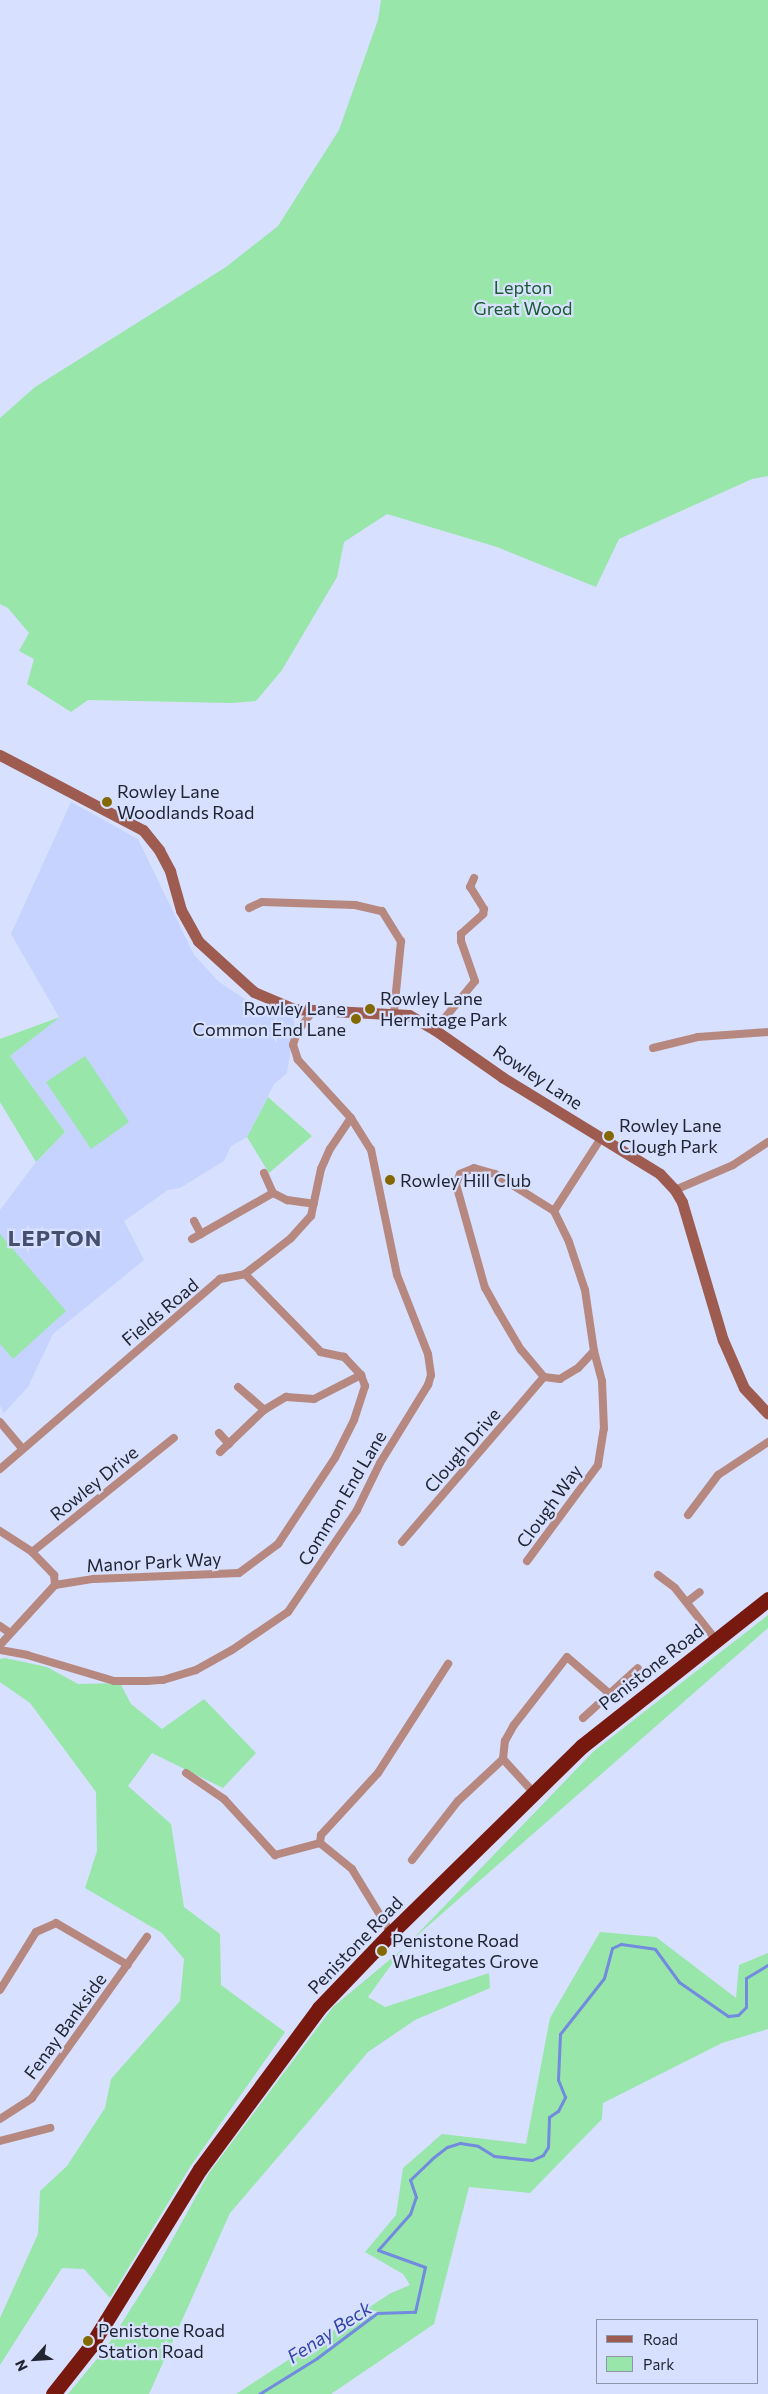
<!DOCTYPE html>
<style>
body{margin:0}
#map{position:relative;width:768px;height:2394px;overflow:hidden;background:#d7e0fe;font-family:Commissioner,sans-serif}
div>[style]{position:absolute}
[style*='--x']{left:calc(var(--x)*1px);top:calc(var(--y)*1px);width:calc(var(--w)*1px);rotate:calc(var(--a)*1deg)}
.built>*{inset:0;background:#c5d3fe}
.green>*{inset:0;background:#98e6aa}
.stream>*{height:3px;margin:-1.5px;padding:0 1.5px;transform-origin:1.5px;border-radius:1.5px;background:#728adf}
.street>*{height:8px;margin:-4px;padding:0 4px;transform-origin:4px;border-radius:4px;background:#b6887f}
.secondary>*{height:11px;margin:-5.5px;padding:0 5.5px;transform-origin:5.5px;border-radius:5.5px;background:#9e5c51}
.highway>*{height:15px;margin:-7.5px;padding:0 7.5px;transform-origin:7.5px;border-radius:7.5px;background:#77190e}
.dots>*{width:14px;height:14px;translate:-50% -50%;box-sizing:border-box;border:2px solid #d7e0fe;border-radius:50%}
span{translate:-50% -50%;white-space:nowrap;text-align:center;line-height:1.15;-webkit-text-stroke:4.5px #d7e0fe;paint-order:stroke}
.park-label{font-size:18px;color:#1b5b30}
.poi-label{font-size:18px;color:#212532}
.left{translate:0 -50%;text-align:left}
.right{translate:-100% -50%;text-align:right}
.street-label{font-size:18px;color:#212532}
.water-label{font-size:19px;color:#3344a8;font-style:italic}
.district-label{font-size:22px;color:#46506e;font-weight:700;letter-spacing:1px}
.legend{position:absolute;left:596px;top:2319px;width:162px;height:65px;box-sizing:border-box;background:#d7e0fe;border:1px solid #8e95ac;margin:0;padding:6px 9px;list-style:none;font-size:15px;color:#212532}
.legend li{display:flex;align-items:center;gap:10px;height:25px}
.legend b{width:25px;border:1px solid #8e95ac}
.north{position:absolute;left:10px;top:2334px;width:50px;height:50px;-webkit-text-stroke:4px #d7e0fe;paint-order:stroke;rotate:244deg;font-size:14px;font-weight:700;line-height:20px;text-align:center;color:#212532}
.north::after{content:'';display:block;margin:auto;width:18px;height:22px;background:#212532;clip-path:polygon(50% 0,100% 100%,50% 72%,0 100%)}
</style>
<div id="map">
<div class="built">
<i style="clip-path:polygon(71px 802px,138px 839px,194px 955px,219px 982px,251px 1003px,294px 1018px,294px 1029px,287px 1073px,274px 1084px,247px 1137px,231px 1146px,224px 1161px,180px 1188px,168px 1190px,124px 1221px,144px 1260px,53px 1334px,28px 1387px,4px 1413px,0 1406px,0 1210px,36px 1162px,65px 1132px,10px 1056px,59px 1017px,11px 934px)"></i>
</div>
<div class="green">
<i style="clip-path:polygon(381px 0,768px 0,768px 476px,752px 479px,619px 539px,596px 587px,497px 547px,387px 514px,344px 542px,337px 577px,282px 670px,256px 701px,232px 703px,88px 700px,71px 712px,27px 684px,34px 659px,19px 651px,29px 633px,8px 608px,0 604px,0 418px,35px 387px,226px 267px,278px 226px,339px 130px,378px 20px)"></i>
<i style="clip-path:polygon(60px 1017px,10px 1056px,65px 1132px,36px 1162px,0 1102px,0 1039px)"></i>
<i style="clip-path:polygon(85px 1056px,129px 1122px,91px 1149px,46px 1082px)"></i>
<i style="clip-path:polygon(268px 1097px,312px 1136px,269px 1173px,247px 1137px)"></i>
<i style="clip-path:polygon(0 1234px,66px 1311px,13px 1359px,0 1344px)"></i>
<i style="clip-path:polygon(768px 1615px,768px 1628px,404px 1947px,368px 1997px,385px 2007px,489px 1973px,490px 1988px,415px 2020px,368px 2052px,230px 2213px,149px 2394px,68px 2394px,106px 2348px,156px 2269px,209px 2173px,333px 2007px,405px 1947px,594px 1751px)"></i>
<i style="clip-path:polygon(5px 1658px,47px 1667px,78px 1684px,120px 1683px,131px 1704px,162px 1729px,204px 1699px,256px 1753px,223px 1788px,152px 1753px,128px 1786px,171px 1824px,184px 1907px,220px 1934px,221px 1985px,285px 2032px,190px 2167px,110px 2298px,84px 2269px,62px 2268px,0 2365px,0 2318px,38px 2234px,40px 2191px,67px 2166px,105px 2108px,111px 2079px,180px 2001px,184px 1959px,162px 1933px,85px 1888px,97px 1851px,96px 1792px,30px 1703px,0 1682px,0 1659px)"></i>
<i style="clip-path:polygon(600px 1932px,656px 1937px,736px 1998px,739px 1965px,768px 1953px,768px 2029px,722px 2043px,603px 2103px,602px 2119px,530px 2193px,469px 2187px,434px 2324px,331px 2394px,236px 2394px,391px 2293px,410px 2285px,403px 2274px,365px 2252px,396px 2215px,403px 2168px,442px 2134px,526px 2144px,550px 2018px)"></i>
</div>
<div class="stream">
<i style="--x:259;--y:2394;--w:68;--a:-31.8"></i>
<i style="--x:317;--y:2358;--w:75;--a:-36.9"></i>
<i style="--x:377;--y:2313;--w:38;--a:-2"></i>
<i style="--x:415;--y:2312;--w:46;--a:-77.5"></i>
<i style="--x:425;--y:2267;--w:50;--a:-160.1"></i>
<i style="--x:378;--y:2250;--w:48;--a:-48.4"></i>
<i style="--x:410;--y:2214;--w:18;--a:-71"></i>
<i style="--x:416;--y:2197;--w:18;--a:-109"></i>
<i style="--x:410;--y:2180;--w:33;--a:-44"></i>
<i style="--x:434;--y:2157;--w:16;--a:-38"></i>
<i style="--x:447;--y:2147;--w:14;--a:-17"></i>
<i style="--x:460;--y:2143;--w:18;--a:9"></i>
<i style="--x:478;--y:2146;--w:19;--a:32"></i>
<i style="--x:494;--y:2156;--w:38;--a:6"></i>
<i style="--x:532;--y:2160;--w:12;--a:-24"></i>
<i style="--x:543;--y:2155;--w:9;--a:-58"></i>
<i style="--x:548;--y:2147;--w:30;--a:-88"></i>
<i style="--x:549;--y:2117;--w:11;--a:-34"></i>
<i style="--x:558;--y:2111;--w:16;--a:-63"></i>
<i style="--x:565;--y:2097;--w:18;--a:-112"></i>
<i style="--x:558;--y:2080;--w:46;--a:-87.5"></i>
<i style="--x:560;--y:2034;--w:71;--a:-51.8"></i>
<i style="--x:604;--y:1978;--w:31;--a:-75"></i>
<i style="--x:612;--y:1948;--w:10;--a:-24"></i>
<i style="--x:621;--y:1944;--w:34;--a:8"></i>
<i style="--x:655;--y:1949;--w:41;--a:54"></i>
<i style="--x:679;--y:1982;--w:60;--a:34.8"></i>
<i style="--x:728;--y:2016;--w:10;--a:-6"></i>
<i style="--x:738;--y:2015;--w:11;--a:-45"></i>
<i style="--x:746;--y:2007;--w:29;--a:-90"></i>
<i style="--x:746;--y:1978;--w:26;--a:-31"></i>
</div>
<div class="street">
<i style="--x:249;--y:908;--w:14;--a:-25"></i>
<i style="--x:262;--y:902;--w:93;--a:1.8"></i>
<i style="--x:355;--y:905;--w:28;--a:13"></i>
<i style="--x:382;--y:911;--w:36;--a:58"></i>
<i style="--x:401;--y:941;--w:71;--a:95.6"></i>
<i style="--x:435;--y:1030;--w:63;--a:-50.8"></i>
<i style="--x:475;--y:981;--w:42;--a:-109.3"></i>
<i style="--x:461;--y:941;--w:7;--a:-90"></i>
<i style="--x:461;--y:934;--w:30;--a:-42"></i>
<i style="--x:483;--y:914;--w:5;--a:-79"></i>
<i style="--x:484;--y:909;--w:26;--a:-122"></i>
<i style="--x:470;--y:887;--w:10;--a:-66"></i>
<i style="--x:653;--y:1048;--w:46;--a:-13.7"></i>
<i style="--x:698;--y:1037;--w:70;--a:-4.1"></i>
<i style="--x:264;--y:1173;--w:22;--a:66"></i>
<i style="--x:675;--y:1190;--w:63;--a:-23.3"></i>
<i style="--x:733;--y:1165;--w:42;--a:-33.3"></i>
<i style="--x:554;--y:1211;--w:34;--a:64"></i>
<i style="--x:569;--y:1242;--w:51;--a:71.6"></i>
<i style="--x:585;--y:1290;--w:62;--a:81.6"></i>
<i style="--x:594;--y:1351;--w:23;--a:133"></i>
<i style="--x:578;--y:1368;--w:21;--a:149"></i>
<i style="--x:560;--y:1379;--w:16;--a:-173"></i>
<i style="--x:544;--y:1377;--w:35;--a:-130"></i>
<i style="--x:521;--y:1350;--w:45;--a:-120.5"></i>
<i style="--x:498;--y:1311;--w:26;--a:-119"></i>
<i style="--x:485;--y:1288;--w:108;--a:-105.6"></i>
<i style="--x:456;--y:1184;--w:11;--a:-68"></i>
<i style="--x:460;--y:1174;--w:15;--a:-23"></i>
<i style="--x:474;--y:1168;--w:22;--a:16"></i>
<i style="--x:495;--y:1174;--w:70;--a:32.1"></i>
<i style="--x:554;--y:1211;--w:87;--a:-57.2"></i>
<i style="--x:194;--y:1221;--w:15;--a:62"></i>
<i style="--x:192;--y:1239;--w:93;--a:-29.6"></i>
<i style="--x:273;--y:1193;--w:16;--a:27"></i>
<i style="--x:287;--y:1200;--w:27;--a:8"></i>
<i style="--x:238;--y:1387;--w:35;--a:41"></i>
<i style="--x:0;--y:1422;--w:35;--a:50"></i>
<i style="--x:219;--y:1433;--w:15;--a:48"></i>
<i style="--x:220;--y:1452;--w:61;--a:-43.7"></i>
<i style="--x:264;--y:1410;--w:26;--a:-31"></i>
<i style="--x:286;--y:1397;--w:28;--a:4"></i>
<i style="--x:314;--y:1399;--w:53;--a:-27.1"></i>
<i style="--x:0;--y:1469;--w:291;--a:-40.8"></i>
<i style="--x:220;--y:1279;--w:25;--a:-11"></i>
<i style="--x:245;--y:1274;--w:58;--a:-38"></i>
<i style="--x:291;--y:1238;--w:30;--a:-48"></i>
<i style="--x:311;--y:1216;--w:48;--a:-78"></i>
<i style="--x:321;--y:1169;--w:22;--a:-66"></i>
<i style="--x:330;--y:1149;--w:37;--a:-56"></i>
<i style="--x:688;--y:1515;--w:50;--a:-53.1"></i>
<i style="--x:718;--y:1475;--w:60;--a:-33.4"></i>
<i style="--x:0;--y:1531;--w:38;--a:33"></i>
<i style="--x:32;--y:1552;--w:32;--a:46"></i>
<i style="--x:54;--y:1575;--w:10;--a:84"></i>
<i style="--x:402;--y:1542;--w:218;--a:-49.3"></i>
<i style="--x:32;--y:1552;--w:182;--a:-38.8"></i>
<i style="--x:527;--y:1561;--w:119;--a:-53.5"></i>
<i style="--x:598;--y:1465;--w:36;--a:-81"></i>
<i style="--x:604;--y:1429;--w:48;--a:-92.4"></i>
<i style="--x:602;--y:1381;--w:31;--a:-105"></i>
<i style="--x:658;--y:1575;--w:21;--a:37"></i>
<i style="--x:675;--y:1588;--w:66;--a:51.7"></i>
<i style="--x:687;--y:1602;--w:16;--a:-38"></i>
<i style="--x:0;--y:1626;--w:12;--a:35"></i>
<i style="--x:0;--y:1645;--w:81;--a:-47.5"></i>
<i style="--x:55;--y:1585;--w:39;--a:-9"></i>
<i style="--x:94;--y:1579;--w:145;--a:-2.4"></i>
<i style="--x:239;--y:1573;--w:49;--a:-36.6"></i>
<i style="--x:278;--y:1544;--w:103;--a:-56.5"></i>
<i style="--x:335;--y:1458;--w:42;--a:-63.4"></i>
<i style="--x:354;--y:1420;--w:36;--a:-72"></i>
<i style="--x:365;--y:1386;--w:12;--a:-110"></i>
<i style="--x:361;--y:1375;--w:25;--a:-133"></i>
<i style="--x:344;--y:1357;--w:24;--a:-168"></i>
<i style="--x:321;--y:1352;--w:109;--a:-134.3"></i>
<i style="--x:0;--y:1650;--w:27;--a:10"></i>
<i style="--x:27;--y:1655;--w:91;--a:16.6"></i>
<i style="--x:114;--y:1681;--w:33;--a:0"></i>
<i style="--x:147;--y:1681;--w:16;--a:-4"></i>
<i style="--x:163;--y:1680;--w:34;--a:-17"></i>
<i style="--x:196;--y:1670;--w:41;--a:-29.1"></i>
<i style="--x:232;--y:1650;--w:68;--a:-34.2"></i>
<i style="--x:288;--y:1612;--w:123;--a:-55.9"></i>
<i style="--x:357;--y:1510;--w:52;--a:-63.9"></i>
<i style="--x:380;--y:1463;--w:92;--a:-58.4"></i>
<i style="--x:428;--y:1385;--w:10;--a:-73"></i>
<i style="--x:431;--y:1375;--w:21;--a:-98"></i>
<i style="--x:428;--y:1354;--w:85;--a:-111.4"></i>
<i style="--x:397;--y:1275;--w:128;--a:-101.7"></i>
<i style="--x:371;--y:1150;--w:38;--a:-122"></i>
<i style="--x:351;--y:1118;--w:79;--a:-132.4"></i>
<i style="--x:298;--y:1060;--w:16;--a:-108"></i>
<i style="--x:293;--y:1045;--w:14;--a:-73"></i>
<i style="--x:297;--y:1032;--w:26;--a:-53"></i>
<i style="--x:583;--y:1718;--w:74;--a:-42.3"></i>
<i style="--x:186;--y:1773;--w:46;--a:34.4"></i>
<i style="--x:224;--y:1799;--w:76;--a:47.7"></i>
<i style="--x:275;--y:1855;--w:47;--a:-14.9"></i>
<i style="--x:534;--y:1793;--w:46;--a:-132.4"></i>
<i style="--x:503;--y:1759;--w:18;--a:-84"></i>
<i style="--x:505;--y:1741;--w:18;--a:-61"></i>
<i style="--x:514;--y:1725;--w:86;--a:-52.1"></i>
<i style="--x:567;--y:1657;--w:57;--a:40.7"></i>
<i style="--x:412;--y:1860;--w:75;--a:-52.1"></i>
<i style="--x:458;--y:1801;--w:62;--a:-43"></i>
<i style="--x:391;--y:1933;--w:75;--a:-121.4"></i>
<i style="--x:352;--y:1869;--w:41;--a:-140.9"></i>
<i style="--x:320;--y:1843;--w:8;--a:-83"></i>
<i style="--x:321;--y:1835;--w:84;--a:-47.4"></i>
<i style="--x:378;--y:1773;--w:130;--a:-57.3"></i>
<i style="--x:0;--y:1990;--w:68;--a:-58.2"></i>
<i style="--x:36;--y:1932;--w:22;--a:-24"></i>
<i style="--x:56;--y:1923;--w:83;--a:30.3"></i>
<i style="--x:0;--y:2119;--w:38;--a:-33"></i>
<i style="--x:32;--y:2098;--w:198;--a:-54.5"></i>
<i style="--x:0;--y:2141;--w:52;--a:-14.6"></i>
</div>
<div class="secondary">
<i style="--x:0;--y:755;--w:161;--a:27.7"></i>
<i style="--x:143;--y:830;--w:26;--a:51"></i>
<i style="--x:159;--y:850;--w:24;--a:62"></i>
<i style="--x:170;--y:871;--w:41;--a:74.2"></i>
<i style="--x:181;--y:910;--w:35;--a:61"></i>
<i style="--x:198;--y:941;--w:76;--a:42.3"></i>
<i style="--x:254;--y:992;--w:43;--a:23"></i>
<i style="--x:294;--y:1009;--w:115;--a:3"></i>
<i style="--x:409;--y:1015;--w:30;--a:30"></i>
<i style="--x:435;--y:1030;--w:82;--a:35"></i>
<i style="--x:502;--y:1077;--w:185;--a:31.5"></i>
<i style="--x:660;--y:1174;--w:22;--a:47"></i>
<i style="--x:675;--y:1190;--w:14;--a:60"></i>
<i style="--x:682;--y:1202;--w:144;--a:73.5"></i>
<i style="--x:723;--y:1340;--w:52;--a:66.4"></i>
<i style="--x:744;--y:1388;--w:35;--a:47"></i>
</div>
<div class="highway">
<i style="--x:53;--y:2394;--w:60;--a:-51.8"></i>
<i style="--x:90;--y:2347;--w:209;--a:-58.3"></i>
<i style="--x:200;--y:2169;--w:200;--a:-53.5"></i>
<i style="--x:319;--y:2008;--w:104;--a:-46.2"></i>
<i style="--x:391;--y:1933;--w:267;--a:-44.4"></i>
<i style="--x:582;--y:1746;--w:237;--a:-38.3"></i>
</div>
<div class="dots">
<i style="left:107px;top:802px;background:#846903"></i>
<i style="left:370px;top:1009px;background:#846903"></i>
<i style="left:356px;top:1019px;background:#846903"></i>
<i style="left:609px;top:1136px;background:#846903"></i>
<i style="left:390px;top:1180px;background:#846903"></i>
<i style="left:382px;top:1951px;background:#846903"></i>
<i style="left:88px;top:2341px;background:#846903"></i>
</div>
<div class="park-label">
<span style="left:523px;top:298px">Lepton<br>Great Wood</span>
</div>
<div class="poi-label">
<span class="left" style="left:117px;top:802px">Rowley Lane<br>Woodlands Road</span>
<span class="left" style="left:380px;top:1009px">Rowley Lane<br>Hermitage Park</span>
<span class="right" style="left:346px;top:1019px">Rowley Lane<br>Common End Lane</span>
<span class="left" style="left:619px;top:1136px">Rowley Lane<br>Clough Park</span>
<span class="left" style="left:400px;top:1180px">Rowley Hill Club</span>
<span class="left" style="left:392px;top:1951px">Penistone Road<br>Whitegates Grove</span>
<span class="left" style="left:98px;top:2341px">Penistone Road<br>Station Road</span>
</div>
<div class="street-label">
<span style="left:538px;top:1077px;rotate:33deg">Rowley Lane</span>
<span style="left:160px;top:1312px;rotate:-40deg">Fields Road</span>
<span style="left:462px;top:1450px;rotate:-49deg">Clough Drive</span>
<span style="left:94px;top:1483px;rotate:-39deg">Rowley Drive</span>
<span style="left:342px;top:1498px;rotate:-59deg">Common End Lane</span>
<span style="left:549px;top:1506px;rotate:-54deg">Clough Way</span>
<span style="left:154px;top:1562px;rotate:-3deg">Manor Park Way</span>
<span style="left:651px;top:1667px;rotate:-38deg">Penistone Road</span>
<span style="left:355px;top:1945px;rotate:-46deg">Penistone Road</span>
<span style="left:65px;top:2026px;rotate:-54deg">Fenay Bankside</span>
</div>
<div class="water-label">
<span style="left:329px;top:2332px;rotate:-33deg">Fenay Beck</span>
</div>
<div class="district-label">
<span style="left:55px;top:1238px">LEPTON</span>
</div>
<ul class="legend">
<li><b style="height:6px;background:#9e5c51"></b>Road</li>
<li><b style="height:14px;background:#98e6aa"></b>Park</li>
</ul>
<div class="north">N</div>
</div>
